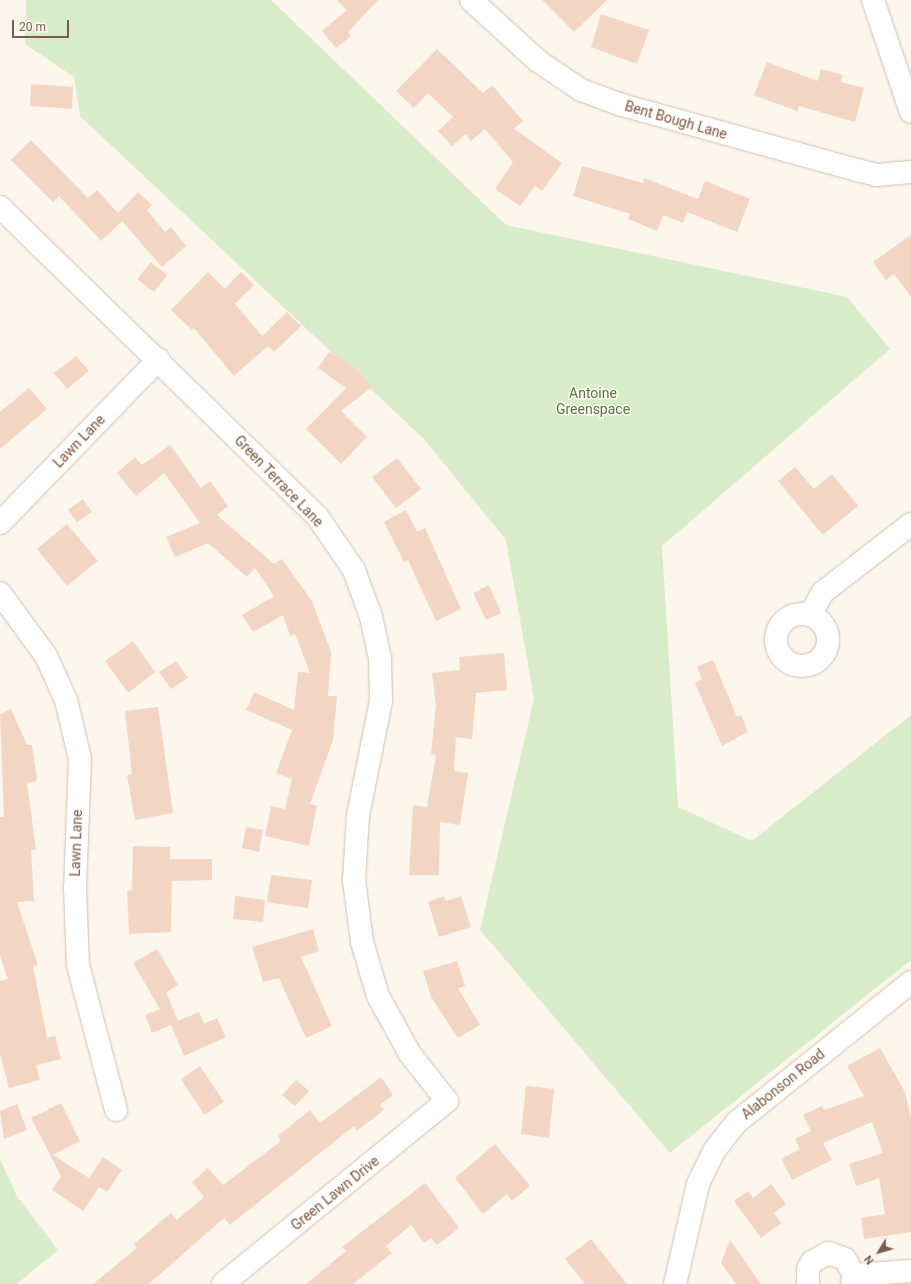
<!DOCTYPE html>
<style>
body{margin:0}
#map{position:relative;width:911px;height:1284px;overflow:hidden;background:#fdf6ec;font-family:Roboto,sans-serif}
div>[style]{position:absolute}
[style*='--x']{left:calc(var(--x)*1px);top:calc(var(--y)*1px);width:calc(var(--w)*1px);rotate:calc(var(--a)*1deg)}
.green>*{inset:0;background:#d8ecc9}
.building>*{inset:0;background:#f3d5c3}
.roads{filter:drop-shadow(0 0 1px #d1beb0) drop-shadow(0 0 1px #d1beb0)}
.minor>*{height:22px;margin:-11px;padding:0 11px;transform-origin:11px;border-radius:11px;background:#fff}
.minor>.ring{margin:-11px;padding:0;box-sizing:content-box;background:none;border:22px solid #fff;border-radius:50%}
span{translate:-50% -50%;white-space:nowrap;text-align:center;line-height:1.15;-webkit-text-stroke:3px #fffaf3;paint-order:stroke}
.street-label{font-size:14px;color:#7a5c4d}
.park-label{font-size:14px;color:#537a41}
.north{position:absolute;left:859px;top:1232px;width:40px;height:40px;-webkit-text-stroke:3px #fffaf3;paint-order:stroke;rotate:232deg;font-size:11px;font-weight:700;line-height:16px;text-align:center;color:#7a5c4d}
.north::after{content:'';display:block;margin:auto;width:14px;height:18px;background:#7a5c4d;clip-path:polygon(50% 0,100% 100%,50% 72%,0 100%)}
.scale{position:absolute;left:12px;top:20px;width:57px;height:18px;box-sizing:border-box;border:2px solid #7a5c4d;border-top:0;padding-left:5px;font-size:12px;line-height:14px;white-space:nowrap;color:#7a5c4d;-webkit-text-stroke:3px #fffaf3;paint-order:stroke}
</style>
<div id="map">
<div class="green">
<i style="clip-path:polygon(26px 0,271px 0,506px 225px,847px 297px,890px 349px,662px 546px,678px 807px,752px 841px,911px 715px,911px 960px,670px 1153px,480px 930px,534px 699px,506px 540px,424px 439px,80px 116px,74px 77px,25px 44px)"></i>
<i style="clip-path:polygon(0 1159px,17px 1196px,58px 1250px,17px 1284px,0 1284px)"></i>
</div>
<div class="building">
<i style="clip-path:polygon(337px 0,378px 0,348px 32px,351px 36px,336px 48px,322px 31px,347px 10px)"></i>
<i style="clip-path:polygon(542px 0,607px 0,574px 32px)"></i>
<i style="clip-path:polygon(601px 14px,649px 30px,637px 64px,591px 47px)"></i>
<i style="clip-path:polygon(437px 49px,483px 93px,492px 85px,523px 121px,514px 129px,562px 163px,542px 191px,535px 186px,520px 206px,495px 189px,513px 162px,485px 129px,471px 141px,466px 134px,452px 146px,438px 131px,453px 117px,428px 93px,414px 108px,396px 91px)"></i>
<i style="clip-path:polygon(767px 62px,818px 81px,821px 69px,843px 75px,841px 82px,864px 88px,855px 122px,799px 106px,797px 111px,754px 95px)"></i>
<i style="clip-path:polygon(31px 84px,73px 87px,72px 109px,30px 106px)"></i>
<i style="clip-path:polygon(31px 140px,88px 198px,97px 190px,118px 213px,138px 192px,152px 205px,147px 210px,165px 232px,171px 227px,186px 246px,162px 267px,122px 221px,101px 241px,59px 196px,53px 202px,11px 160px)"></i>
<i style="clip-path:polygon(582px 166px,643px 183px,644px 178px,698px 199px,705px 181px,750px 199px,737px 232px,687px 212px,683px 223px,663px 215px,657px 231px,628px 219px,630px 214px,573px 196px)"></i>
<i style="clip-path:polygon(911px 235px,911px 297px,894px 274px,886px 280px,873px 262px)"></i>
<i style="clip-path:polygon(151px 262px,167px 275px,154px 292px,137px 279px)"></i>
<i style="clip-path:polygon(208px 272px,225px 289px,241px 272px,254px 285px,235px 304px,262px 336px,287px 312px,301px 326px,274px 352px,268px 346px,234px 376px,194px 328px,192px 330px,171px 310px)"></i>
<i style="clip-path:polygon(329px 352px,355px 367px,372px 387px,341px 411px,367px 437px,341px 464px,306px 429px,346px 388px,318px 368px)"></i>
<i style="clip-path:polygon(76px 356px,89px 371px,67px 389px,54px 373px)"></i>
<i style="clip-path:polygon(29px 388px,47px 409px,0 449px,0 412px)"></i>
<i style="clip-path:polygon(170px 445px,201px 488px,210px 481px,228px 506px,217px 515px,274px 564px,282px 559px,312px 601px,331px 652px,328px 696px,337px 696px,333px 740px,310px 804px,317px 806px,309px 846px,265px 836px,271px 806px,285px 809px,292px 779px,276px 773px,292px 730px,246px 710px,254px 692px,294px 710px,298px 672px,310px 673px,295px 634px,290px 636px,283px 615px,253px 632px,242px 615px,274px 596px,255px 568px,247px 577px,208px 543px,175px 557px,166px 537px,200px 523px,164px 473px,136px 496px,117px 473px,135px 457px,142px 465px)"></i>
<i style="clip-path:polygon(397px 458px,421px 489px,396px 508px,372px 477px)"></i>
<i style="clip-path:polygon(795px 467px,814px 489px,832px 474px,858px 506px,823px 535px,778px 481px)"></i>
<i style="clip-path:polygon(83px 499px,92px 512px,77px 522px,68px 510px)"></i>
<i style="clip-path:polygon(406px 510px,417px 532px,425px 528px,461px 609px,436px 621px,408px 560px,404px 562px,384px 522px)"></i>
<i style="clip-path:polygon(67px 524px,98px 561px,67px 586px,37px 549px)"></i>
<i style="clip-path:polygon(489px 585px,501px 613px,486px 620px,473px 593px)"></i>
<i style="clip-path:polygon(133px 641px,155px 672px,128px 693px,105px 661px)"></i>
<i style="clip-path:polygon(504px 653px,507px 690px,476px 693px,472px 739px,456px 737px,454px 771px,468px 773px,460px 825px,440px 822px,439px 875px,409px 875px,413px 805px,427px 807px,436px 755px,431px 754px,436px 705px,432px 673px,460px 670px,459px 657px)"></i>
<i style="clip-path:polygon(713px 660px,737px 717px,741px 715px,748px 732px,722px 746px,695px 683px,702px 679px,697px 667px)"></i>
<i style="clip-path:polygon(176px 661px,188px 678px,171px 689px,159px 672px)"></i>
<i style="clip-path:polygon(158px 707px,173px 813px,135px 820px,127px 775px,132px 774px,125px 711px)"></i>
<i style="clip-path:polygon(11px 709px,27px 745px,32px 745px,37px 781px,27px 783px,36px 850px,31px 850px,34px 901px,17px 902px,38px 965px,33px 966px,47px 1038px,55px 1036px,61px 1059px,36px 1065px,40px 1080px,9px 1088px,0 1054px,0 981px,8px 979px,0 956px,0 817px,4px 817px,0 714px)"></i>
<i style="clip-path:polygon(246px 827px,263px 830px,259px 852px,242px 848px)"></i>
<i style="clip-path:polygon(133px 846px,170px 847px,170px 859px,212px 859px,212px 880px,172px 881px,171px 932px,129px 934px,127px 891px,132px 890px)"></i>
<i style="clip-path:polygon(271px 875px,312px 880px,308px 908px,267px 902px)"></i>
<i style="clip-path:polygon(235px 896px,265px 900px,263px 922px,233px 919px)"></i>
<i style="clip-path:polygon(444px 896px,446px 901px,461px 896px,471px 927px,439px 937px,428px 902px)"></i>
<i style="clip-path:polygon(313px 929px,319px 951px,301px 957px,332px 1026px,306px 1038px,279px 978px,263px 982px,252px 947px)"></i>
<i style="clip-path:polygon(157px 949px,178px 985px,166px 992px,178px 1021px,199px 1012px,204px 1024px,217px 1018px,226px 1037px,184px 1056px,171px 1025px,152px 1033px,145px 1015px,160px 1009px,133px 963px)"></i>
<i style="clip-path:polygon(457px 961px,465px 986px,458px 988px,480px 1025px,458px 1038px,431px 997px,423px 971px)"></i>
<i style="clip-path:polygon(880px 1048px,905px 1092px,911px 1118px,911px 1232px,864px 1239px,861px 1218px,885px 1214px,879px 1178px,856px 1186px,849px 1164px,883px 1153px,872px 1122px,823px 1143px,832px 1160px,792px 1180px,781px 1159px,800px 1149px,795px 1139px,811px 1131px,803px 1115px,822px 1106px,824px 1110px,864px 1096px,847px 1066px)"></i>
<i style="clip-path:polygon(200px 1066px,224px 1102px,204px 1115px,181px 1079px)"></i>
<i style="clip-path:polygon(381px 1077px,393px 1095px,380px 1105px,384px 1110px,357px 1131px,354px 1126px,230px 1225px,224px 1218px,149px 1284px,93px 1284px,137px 1248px,134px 1244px,171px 1213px,177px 1220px,204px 1197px,192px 1182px,208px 1168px,223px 1185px,281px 1141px,278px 1136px,310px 1110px,320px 1123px)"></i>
<i style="clip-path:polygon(296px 1080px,309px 1091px,295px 1106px,282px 1095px)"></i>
<i style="clip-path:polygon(526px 1086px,554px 1089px,549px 1138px,521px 1134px)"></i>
<i style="clip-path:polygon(61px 1103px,80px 1141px,53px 1155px,89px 1178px,103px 1157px,122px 1170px,107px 1192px,99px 1187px,83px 1211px,52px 1190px,61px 1176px,31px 1118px)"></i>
<i style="clip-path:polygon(17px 1104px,27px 1130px,4px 1139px,0 1111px)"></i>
<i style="clip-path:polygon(495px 1144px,530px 1186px,512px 1201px,507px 1194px,483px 1214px,455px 1178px)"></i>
<i style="clip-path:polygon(425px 1183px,459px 1228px,437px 1245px,431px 1238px,424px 1243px,411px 1225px,386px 1246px,392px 1253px,353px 1284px,306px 1284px,346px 1251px,342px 1247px)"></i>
<i style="clip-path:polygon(771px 1184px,786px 1204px,774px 1213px,781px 1223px,761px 1238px,734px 1201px,748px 1191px,753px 1198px)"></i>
<i style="clip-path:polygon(591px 1239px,627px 1284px,585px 1284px,565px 1259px)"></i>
<i style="clip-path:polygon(730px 1240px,761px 1284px,736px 1284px,721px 1263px)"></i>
</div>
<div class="roads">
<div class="minor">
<i style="--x:471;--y:0;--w:91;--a:42.3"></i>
<i style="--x:538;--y:61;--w:52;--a:34"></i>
<i style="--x:581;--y:90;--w:44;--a:20.1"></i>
<i style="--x:622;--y:105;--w:244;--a:15.5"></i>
<i style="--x:857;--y:170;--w:21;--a:14"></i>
<i style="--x:877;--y:175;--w:34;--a:-5"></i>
<i style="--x:873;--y:0;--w:118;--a:71.3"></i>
<i style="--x:0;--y:207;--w:443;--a:44.3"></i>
<i style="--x:317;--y:516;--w:65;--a:55.6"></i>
<i style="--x:354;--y:570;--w:50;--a:70.1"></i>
<i style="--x:371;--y:617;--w:42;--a:77.6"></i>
<i style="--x:380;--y:658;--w:43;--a:88.7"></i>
<i style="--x:381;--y:701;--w:116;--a:101.4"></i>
<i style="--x:358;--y:815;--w:65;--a:93.5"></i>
<i style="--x:354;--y:880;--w:63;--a:82.6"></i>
<i style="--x:362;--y:942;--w:56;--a:73.5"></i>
<i style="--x:378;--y:996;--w:66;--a:61.1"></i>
<i style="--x:410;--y:1054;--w:60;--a:51.8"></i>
<i style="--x:447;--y:1101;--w:289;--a:140.8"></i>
<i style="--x:0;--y:523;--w:228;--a:-45.9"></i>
<i style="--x:0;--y:593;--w:78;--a:53.9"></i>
<i style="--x:46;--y:656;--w:48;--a:65.6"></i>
<i style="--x:66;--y:700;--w:61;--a:76.7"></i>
<i style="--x:80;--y:759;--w:129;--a:92.2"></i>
<i style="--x:75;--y:888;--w:77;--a:87.8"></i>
<i style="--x:78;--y:965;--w:150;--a:75.3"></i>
<i class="ring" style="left:776px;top:614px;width:30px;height:30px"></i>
<i style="--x:810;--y:615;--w:25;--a:-61"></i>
<i style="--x:822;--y:593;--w:113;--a:-37.8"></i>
<i style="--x:854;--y:1275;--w:57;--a:-4"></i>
<i style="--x:675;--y:1284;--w:103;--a:-77"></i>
<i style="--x:698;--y:1184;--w:37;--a:-64"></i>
<i style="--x:714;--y:1151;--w:37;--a:-52"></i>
<i style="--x:737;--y:1122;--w:223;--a:-38.8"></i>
<i style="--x:808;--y:1284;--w:15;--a:-90"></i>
<i style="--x:808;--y:1269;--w:8;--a:-60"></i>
<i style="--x:812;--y:1262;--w:18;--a:-29"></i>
<i style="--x:828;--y:1253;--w:18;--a:19"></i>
<i style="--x:845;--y:1259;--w:18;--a:61"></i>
<i style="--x:854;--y:1275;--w:9;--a:103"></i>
</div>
</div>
<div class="street-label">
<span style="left:676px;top:120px;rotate:16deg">Bent Bough Lane</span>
<span style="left:79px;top:441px;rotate:-46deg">Lawn Lane</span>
<span style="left:279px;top:481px;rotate:46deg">Green Terrace Lane</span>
<span style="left:76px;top:843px;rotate:-88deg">Lawn Lane</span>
<span style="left:783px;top:1084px;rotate:-39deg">Alabonson Road</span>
<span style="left:335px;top:1193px;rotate:-39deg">Green Lawn Drive</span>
</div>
<div class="park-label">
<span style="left:593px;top:401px">Antoine<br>Greenspace</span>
</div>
<div class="north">N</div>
<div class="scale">20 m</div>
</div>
